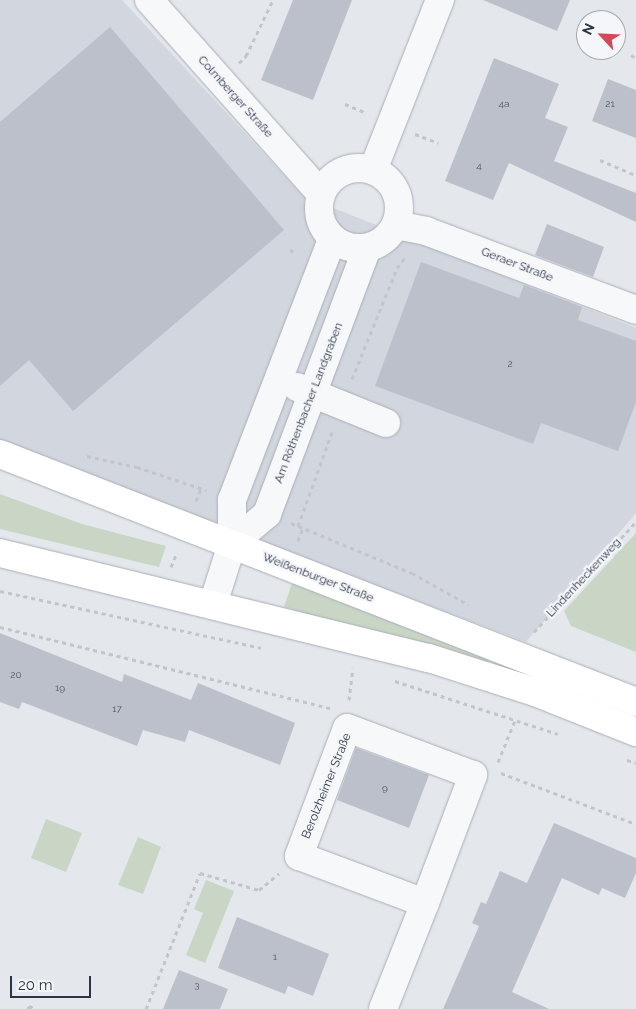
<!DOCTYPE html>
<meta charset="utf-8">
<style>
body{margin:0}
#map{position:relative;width:636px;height:1009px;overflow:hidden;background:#e4e7ec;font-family:Raleway,sans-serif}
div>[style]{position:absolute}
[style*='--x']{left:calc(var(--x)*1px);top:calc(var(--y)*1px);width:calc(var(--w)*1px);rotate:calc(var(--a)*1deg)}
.built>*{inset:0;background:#d2d6de}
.green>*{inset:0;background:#c9d6c5}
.building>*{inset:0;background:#bbc0ca}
.path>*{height:3px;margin-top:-1.5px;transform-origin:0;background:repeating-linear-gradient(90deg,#c2c5cb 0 4px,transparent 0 8px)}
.roads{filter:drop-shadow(0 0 1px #a9aeb7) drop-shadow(0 0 1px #a9aeb7)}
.minor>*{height:28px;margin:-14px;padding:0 14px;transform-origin:14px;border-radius:14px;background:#f7f8fa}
.minor>.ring{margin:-14px;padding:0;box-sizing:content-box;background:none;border:28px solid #f7f8fa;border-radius:50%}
.major>*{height:28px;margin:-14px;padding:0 14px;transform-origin:14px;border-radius:14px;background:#fff}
span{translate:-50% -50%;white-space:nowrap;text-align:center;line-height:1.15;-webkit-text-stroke:4.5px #f4f6f9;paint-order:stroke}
.number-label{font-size:10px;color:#4f5766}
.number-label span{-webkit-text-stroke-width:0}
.street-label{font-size:12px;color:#2b3445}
.north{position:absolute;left:576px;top:10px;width:50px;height:50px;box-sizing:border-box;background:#f4f6f9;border:1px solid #a4a8b1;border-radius:50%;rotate:295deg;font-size:14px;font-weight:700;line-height:20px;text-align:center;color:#2b3445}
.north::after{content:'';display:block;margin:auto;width:18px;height:22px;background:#d1495b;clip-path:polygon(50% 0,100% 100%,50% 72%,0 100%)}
.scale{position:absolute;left:10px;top:976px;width:81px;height:22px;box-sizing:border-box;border:2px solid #2b3445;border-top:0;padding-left:6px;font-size:15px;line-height:18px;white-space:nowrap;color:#2b3445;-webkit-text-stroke:4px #f4f6f9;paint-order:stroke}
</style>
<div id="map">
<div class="built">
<i style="clip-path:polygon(0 0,122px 0,303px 196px,636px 328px,636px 513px,526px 642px,0 443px)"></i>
</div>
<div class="green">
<i style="clip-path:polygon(0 494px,82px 524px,166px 546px,159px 567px,0 529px)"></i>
<i style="clip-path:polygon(636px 533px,636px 652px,571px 626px,564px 611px)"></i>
<i style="clip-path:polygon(292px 583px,489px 659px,486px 666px,284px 607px)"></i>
<i style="clip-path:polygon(46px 819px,82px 833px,66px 872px,31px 858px)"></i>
<i style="clip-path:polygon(138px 837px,161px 847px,143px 894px,118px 885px)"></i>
<i style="clip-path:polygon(206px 880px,234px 891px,205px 963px,186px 955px,203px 913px,194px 909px)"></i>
</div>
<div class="building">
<i style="clip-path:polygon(293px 0,352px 0,313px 100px,261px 80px)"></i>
<i style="clip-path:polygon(483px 0,570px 0,557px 31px)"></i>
<i style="clip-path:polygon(110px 27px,284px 230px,73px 411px,29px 360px,0 386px,0 122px)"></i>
<i style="clip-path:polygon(494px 58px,559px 84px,545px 118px,568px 127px,554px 161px,636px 193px,636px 222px,509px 163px,493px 200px,445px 181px)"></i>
<i style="clip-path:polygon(608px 79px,636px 90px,636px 138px,592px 121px)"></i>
<i style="clip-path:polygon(547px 224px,604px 247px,593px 277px,535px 255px)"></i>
<i style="clip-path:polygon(421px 262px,519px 298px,524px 285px,582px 307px,578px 320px,636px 341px,636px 402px,618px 451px,541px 423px,533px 444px,375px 386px)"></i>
<i style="clip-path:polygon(0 633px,122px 682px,124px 674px,191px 700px,198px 683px,295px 723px,280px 765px,189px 730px,185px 742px,143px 730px,137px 746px,22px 702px,19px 709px,0 702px)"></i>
<i style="clip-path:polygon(356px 748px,429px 775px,409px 828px,337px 800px)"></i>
<i style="clip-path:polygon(554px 823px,636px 858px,636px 873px,625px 898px,602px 888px,599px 895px,562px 878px,512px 992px,549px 1009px,443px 1009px,479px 926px,472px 923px,481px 902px,486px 904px,500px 871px,527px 883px)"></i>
<i style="clip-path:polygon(237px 917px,329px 954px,313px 996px,288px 986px,285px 994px,218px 968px)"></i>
<i style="clip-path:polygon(179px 970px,228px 989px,220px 1009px,163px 1009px)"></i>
</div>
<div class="path">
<i style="--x:631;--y:55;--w:6;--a:31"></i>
<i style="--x:239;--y:63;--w:10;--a:-45"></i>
<i style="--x:246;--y:56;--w:62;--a:-64.3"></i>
<i style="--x:345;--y:104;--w:23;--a:23"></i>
<i style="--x:415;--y:134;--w:25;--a:21"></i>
<i style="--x:600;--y:160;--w:39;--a:23"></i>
<i style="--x:290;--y:250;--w:8;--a:23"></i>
<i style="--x:352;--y:379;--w:120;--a:-67.9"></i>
<i style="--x:397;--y:268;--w:16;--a:-52"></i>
<i style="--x:87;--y:456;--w:51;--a:12.4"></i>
<i style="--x:137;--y:467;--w:73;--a:18.4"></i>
<i style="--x:196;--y:501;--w:14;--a:-69"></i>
<i style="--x:291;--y:523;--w:131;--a:22.5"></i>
<i style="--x:412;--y:573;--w:65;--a:29.3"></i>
<i style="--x:298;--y:526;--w:100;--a:-70.1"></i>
<i style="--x:298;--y:541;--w:14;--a:-69"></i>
<i style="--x:171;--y:567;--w:16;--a:-68"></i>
<i style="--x:0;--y:591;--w:267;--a:12.3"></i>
<i style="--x:0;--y:627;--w:340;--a:13.8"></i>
<i style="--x:534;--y:632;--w:150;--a:-47.2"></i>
<i style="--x:395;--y:681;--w:171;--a:18"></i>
<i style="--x:349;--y:700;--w:32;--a:-83"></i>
<i style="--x:627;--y:760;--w:9;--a:18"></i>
<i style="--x:498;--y:762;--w:48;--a:-67.8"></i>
<i style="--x:501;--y:773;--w:144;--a:20.7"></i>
<i style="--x:28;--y:1009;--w:3;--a:-72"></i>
<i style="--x:29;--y:1006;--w:8;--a:23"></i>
<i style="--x:146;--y:1009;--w:146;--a:-68.3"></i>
<i style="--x:200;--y:873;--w:61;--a:16.1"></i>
<i style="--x:259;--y:890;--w:26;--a:-40"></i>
</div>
<div class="roads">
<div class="minor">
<i style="--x:149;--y:0;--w:259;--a:48.4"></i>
<i class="ring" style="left:319px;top:168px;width:52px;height:52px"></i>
<i style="--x:373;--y:170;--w:183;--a:-68.5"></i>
<i style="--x:396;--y:225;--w:31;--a:11"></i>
<i style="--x:426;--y:231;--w:224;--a:20.6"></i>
<i style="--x:297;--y:387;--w:96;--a:22"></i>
<i style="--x:232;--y:544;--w:46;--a:-40.6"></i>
<i style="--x:267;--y:514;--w:284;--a:-69.4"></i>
<i style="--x:213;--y:604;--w:63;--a:-72.4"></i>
<i style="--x:232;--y:544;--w:44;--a:-90"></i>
<i style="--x:232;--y:500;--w:280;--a:-69"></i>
<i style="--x:383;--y:1009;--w:114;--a:-68.4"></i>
<i style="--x:425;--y:903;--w:137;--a:-69.4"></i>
<i style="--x:473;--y:775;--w:134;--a:-159.5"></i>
<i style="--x:347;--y:728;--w:137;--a:110.6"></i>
<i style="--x:299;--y:856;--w:134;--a:20.5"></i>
</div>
<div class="major">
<i style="--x:0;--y:454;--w:683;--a:21.3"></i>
<i style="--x:0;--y:553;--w:442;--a:13.8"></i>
<i style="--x:429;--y:658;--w:111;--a:17.8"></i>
<i style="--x:535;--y:692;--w:109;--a:21.6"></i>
</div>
</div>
<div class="number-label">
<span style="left:504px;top:104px">4a</span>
<span style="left:610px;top:104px">21</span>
<span style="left:479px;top:166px">4</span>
<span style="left:510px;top:364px">2</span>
<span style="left:16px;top:675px">20</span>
<span style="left:60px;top:688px">19</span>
<span style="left:117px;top:709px">17</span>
<span style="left:385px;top:788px">9</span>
<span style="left:275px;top:957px">1</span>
<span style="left:197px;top:985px">3</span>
</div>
<div class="street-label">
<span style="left:235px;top:97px;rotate:48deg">Colmberger Straße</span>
<span style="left:517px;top:265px;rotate:21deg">Geraer Straße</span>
<span style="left:309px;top:403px;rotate:-69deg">Am Röthenbacher Landgraben</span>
<span style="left:318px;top:578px;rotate:21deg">Weißenburger Straße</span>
<span style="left:584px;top:578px;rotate:-47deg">Lindenheckenweg</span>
<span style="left:327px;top:786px;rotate:-68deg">Berolzheimer Straße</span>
</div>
<div class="north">N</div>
<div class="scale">20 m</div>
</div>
